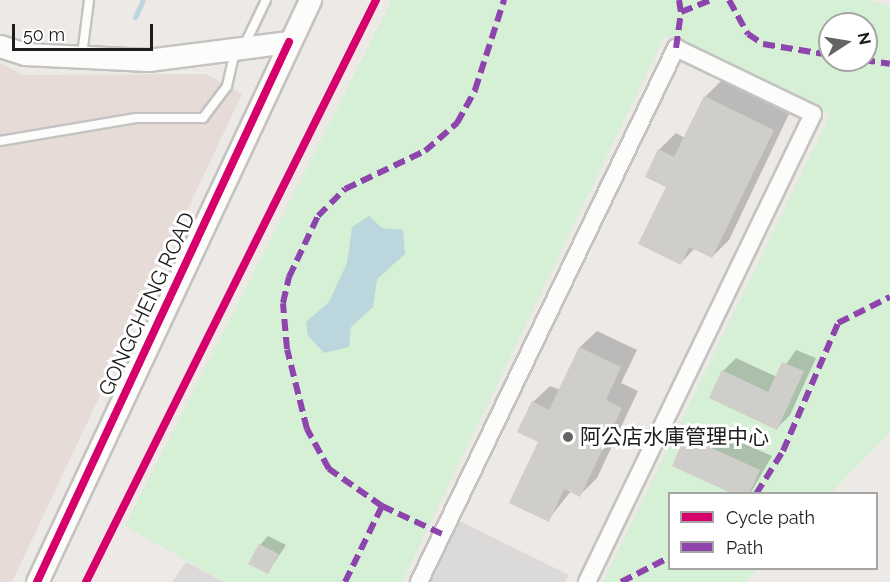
<!DOCTYPE html>
<meta charset="utf-8">
<style>
body{margin:0}
#map{position:relative;width:890px;height:582px;overflow:hidden;background:#ece9e6;font-family:Raleway,"Noto Sans TC",sans-serif}
div>[style]{position:absolute}
[style*='--x']{left:calc(var(--x)*1px);top:calc(var(--y)*1px);width:calc(var(--w)*1px);rotate:calc(var(--a)*1deg)}
.military>*{inset:0;background:#e6dbd6}
.park>*{inset:0;background:#d5f0d5}
.parking>*{inset:0;background:#dcdad9}
.water>*{inset:0;background:#bcd6dd}
.shadow>*{inset:0;background:#0003}
.stream>*{height:5px;margin:-2.5px;padding:0 2.5px;transform-origin:2.5px;border-radius:2.5px;background:#bcd6dd}
.building>*{inset:0;background:#d0cecb}
.roads{filter:drop-shadow(2px 0 #c4c3c2) drop-shadow(-2px 0 #c4c3c2) drop-shadow(0 2px #c4c3c2) drop-shadow(0 -2px #c4c3c2)}
.service>*{height:8px;margin:-4px;padding:0 4px;transform-origin:4px;border-radius:4px;background:#fcfcfb}
.minor>*{height:16px;margin:-8px;padding:0 8px;transform-origin:8px;border-radius:8px;background:#fcfcfb}
.tertiary>*{height:21px;margin:-10.5px;padding:0 10.5px;transform-origin:10.5px;border-radius:10.5px;background:#fcfcfb}
.quiet>*{height:6px;margin-top:-3px;transform-origin:0;background:repeating-linear-gradient(90deg,#8e44ad 0 12px,transparent 0 18px)}
.cycleway>*{height:8px;margin:-4px;padding:0 4px;transform-origin:4px;border-radius:4px;background:#d6006c}
.dots>*{width:16px;height:16px;translate:-50% -50%;box-sizing:border-box;border:3px solid #fff;border-radius:50%}
span{translate:-50% -50%;white-space:nowrap;text-align:center;line-height:1.15;-webkit-text-stroke:6px #fff;paint-order:stroke}
.street-label{font-size:21px;color:#1d1d1d}
.poi-label{font-size:21px;color:#1d1d1d}
.left{translate:0 -50%;text-align:left}
.legend{position:absolute;left:668px;top:492px;width:210px;height:78px;box-sizing:border-box;background:#fff;border:2px solid #a5a5a5;margin:0;padding:8px 10px;list-style:none;font-size:18px;color:#1d1d1d}
.legend li{display:flex;align-items:center;gap:12px;height:30px}
.legend b{width:30px;border:2px solid #a5a5a5}
.north{position:absolute;left:818px;top:12px;width:60px;height:60px;box-sizing:border-box;background:#fff;border:2px solid #a5a5a5;border-radius:50%;rotate:78deg;font-size:16px;font-weight:700;line-height:24px;text-align:center;color:#1d1d1d}
.north::after{content:'';display:block;margin:auto;width:21px;height:27px;background:#656463;clip-path:polygon(50% 0,100% 100%,50% 72%,0 100%)}
.scale{position:absolute;left:12px;top:24px;width:141px;height:27px;box-sizing:border-box;border:3px solid #1d1d1d;border-top:0;padding-left:8px;font-size:18px;line-height:21px;white-space:nowrap;color:#1d1d1d;-webkit-text-stroke:4px #fff;paint-order:stroke}
</style>
<div id="map">
<div class="military">
<div style="clip-path:polygon(0 63px,23px 75px,206px 74px,242px 94px,12px 582px,0 582px)"></div>
</div>
<div class="park">
<div style="clip-path:polygon(evenodd,392px 0,870px 0,890px 6px,890px 432px,831px 493px,670px 494px,670px 568px,758px 569px,745px 582px,603px 582px,830px 115px,665px 35px,402px 582px,225px 582px,125px 526px,392px 0,830px 24px,866px 24px,866px 60px,830px 60px,830px 24px)"></div>
</div>
<div class="parking">
<div style="clip-path:polygon(460px 521px,569px 575px,565px 582px,430px 582px)"></div>
<div style="clip-path:polygon(186px 562px,224px 582px,172px 582px)"></div>
</div>
<div class="water">
<div style="clip-path:polygon(369px 216px,382px 228px,403px 230px,405px 254px,377px 279px,373px 307px,351px 327px,349px 347px,324px 353px,308px 336px,306px 322px,329px 302px,347px 263px,352px 227px)"></div>
</div>
<div class="shadow">
<div style="clip-path:polygon(722px 80px,789px 114px,729px 240px,712px 257px,695px 248px,681px 263px,659px 150px,676px 133px,685px 138px,705px 97px)"></div>
<div style="clip-path:polygon(597px 331px,637px 350px,621px 383px,638px 391px,597px 478px,580px 495px,571px 491px,548px 520px,533px 402px,550px 386px,560px 390px,580px 347px)"></div>
<div style="clip-path:polygon(796px 350px,816px 358px,790px 415px,777px 428px,723px 371px,736px 358px,777px 377px)"></div>
<div style="clip-path:polygon(699px 424px,772px 456px,750px 494px,737px 494px,674px 465px)"></div>
<div style="clip-path:polygon(268px 536px,286px 545px,268px 572px,260px 545px)"></div>
</div>
<div class="stream">
<div style="--x:135;--y:17;--w:19;--a:-65"></div>
</div>
<div class="building">
<div style="clip-path:polygon(704px 96px,774px 130px,712px 258px,689px 247px,681px 265px,638px 244px,666px 187px,645px 177px,658px 149px,674px 157px)"></div>
<div style="clip-path:polygon(579px 347px,621px 367px,606px 400px,622px 408px,580px 497px,564px 489px,549px 522px,509px 503px,538px 442px,517px 432px,532px 401px,549px 410px)"></div>
<div style="clip-path:polygon(782px 362px,804px 371px,777px 430px,709px 398px,722px 370px,768px 392px)"></div>
<div style="clip-path:polygon(685px 436px,760px 470px,749px 494px,733px 494px,672px 466px)"></div>
<div style="clip-path:polygon(259px 544px,279px 554px,268px 574px,248px 564px)"></div>
</div>
<div class="roads">
<div class="service">
<div style="--x:244;--y:46;--w:51;--a:-64.4"></div>
<div style="--x:82;--y:55;--w:55;--a:-82.7"></div>
<div style="--x:0;--y:141;--w:138;--a:-9.6"></div>
<div style="--x:136;--y:118;--w:67;--a:0"></div>
<div style="--x:203;--y:118;--w:40;--a:-53"></div>
<div style="--x:227;--y:86;--w:36;--a:-77"></div>
</div>
<div class="minor">
<div style="--x:419;--y:582;--w:593;--a:-64.3"></div>
<div style="--x:676;--y:48;--w:152;--a:25.7"></div>
<div style="--x:813;--y:114;--w:520;--a:115.78"></div>
</div>
<div class="tertiary">
<div style="--x:0;--y:46;--w:26;--a:18"></div>
<div style="--x:25;--y:54;--w:123;--a:2.8"></div>
<div style="--x:148;--y:60;--w:142;--a:-7.3"></div>
<div style="--x:37;--y:582;--w:643;--a:-64.87"></div>
</div>
</div>
<div class="quiet">
<div style="--x:679;--y:0;--w:12;--a:81"></div>
<div style="--x:729;--y:0;--w:39;--a:61"></div>
<div style="--x:748;--y:34;--w:18;--a:34"></div>
<div style="--x:763;--y:44;--w:68;--a:9.3"></div>
<div style="--x:676;--y:48;--w:36;--a:-82"></div>
<div style="--x:681;--y:12;--w:31;--a:-22"></div>
<div style="--x:863;--y:60;--w:27;--a:8"></div>
<div style="--x:756;--y:494;--w:51;--a:-57.9"></div>
<div style="--x:783;--y:451;--w:139;--a:-66.7"></div>
<div style="--x:838;--y:323;--w:58;--a:-26.6"></div>
<div style="--x:382;--y:506;--w:66;--a:25"></div>
<div style="--x:345;--y:582;--w:85;--a:-64"></div>
<div style="--x:382;--y:506;--w:65;--a:-145.1"></div>
<div style="--x:329;--y:469;--w:46;--a:-118.8"></div>
<div style="--x:307;--y:429;--w:82;--a:-104"></div>
<div style="--x:287;--y:349;--w:46;--a:-95"></div>
<div style="--x:283;--y:303;--w:27;--a:-77"></div>
<div style="--x:289;--y:277;--w:68;--a:-64.6"></div>
<div style="--x:318;--y:216;--w:38;--a:-45"></div>
<div style="--x:345;--y:189;--w:89;--a:-25.4"></div>
<div style="--x:425;--y:151;--w:43;--a:-41.2"></div>
<div style="--x:457;--y:123;--w:38;--a:-61"></div>
<div style="--x:475;--y:90;--w:95;--a:-72.1"></div>
<div style="--x:621;--y:582;--w:55;--a:-27"></div>
</div>
<div class="cycleway">
<div style="--x:37;--y:582;--w:596;--a:-64.98"></div>
<div style="--x:86;--y:582;--w:650;--a:-63.51"></div>
</div>
<div class="dots">
<div style="left:568px;top:437px;background:#656463"></div>
</div>
<div class="street-label">
<span style="left:147px;top:304px;rotate:-65deg">GONGCHENG ROAD</span>
</div>
<div class="poi-label">
<span class="left" style="left:580px;top:437px">阿公店水庫管理中心</span>
</div>
<ul class="legend">
<li><b style="height:8px;background:#d6006c"></b>Cycle path</li>
<li><b style="height:8px;background:#8e44ad"></b>Path</li>
</ul>
<div class="north">N</div>
<div class="scale">50 m</div>
</div>
